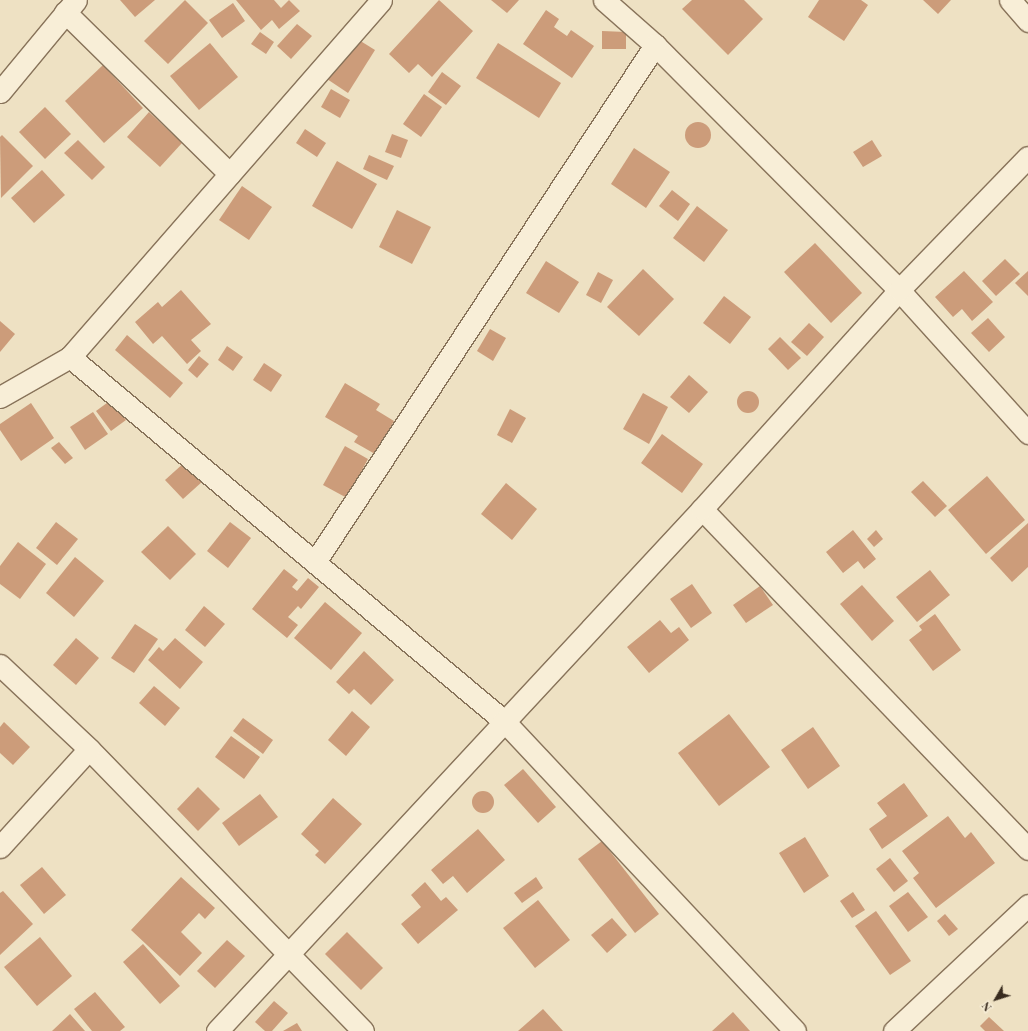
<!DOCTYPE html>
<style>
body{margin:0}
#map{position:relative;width:1028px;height:1031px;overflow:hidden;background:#eee1c3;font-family:"Playfair Display",serif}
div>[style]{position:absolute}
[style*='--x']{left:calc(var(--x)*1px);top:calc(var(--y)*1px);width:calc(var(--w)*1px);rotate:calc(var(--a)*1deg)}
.building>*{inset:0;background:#cc9c7a}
.round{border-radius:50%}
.roads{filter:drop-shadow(1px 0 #88735a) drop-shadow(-1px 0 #88735a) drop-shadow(0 1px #88735a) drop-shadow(0 -1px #88735a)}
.minor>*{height:21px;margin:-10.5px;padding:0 10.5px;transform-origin:10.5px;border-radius:10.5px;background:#f8eed7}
span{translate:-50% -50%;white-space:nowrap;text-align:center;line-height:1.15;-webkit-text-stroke:4px #f5ebd3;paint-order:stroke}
.north{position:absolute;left:976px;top:979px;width:40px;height:40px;-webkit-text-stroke:3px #f5ebd3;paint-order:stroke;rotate:231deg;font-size:11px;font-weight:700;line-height:16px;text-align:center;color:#382b1e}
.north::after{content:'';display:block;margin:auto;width:14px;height:18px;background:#382b1e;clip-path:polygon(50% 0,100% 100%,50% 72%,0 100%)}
</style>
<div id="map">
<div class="building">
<div style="clip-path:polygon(120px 0,155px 0,135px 17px)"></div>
<div style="clip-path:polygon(185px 0,208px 23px,168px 64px,144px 41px)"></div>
<div style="clip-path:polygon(236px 0,274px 0,281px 8px,289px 0,300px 11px,279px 29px,272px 20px,261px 30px)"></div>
<div style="clip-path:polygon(439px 0,473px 31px,432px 77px,418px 64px,409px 73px,389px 54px)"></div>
<div style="clip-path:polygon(491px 0,519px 0,507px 13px)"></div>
<div style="clip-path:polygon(692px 0,744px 0,763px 19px,728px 55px,682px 9px)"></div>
<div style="clip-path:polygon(819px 0,861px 0,868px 5px,844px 41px,808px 17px)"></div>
<div style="clip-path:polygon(923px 0,951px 0,938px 14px)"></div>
<div style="clip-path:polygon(233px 3px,245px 21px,222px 38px,209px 20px)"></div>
<div style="clip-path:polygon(546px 10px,559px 19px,554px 27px,567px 36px,571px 30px,594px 46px,572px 78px,523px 44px)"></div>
<div style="clip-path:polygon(297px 24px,312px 36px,291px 59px,277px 46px)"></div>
<div style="clip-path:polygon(602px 31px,626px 32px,626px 49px,602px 49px)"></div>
<div style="clip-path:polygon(260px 32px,274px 42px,266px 54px,251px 44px)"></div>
<div style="clip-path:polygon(354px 37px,375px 50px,348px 93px,327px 79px)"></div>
<div style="clip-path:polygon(210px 43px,238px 77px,199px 110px,170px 76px)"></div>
<div style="clip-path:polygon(498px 43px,561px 83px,539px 118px,476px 78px)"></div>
<div style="clip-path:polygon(103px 65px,143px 108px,104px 143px,65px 101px)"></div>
<div style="clip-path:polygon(442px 72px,461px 86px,446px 105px,428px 92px)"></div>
<div style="clip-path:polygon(331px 89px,350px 100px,340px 118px,321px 107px)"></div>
<div style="clip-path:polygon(424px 94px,442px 107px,421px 137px,403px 124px)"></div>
<div style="clip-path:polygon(45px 107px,71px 134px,45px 159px,19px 132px)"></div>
<div style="clip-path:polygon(149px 112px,182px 143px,160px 167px,127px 137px)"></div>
<div class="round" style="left:685px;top:122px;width:26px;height:26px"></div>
<div style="clip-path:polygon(305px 129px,326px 143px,317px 157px,296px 143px)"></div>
<div style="clip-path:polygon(392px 134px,408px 140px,401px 158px,385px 152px)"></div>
<div style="clip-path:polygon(2px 135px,33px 166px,1px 198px,0 137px)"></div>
<div style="clip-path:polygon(78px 140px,105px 167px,92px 180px,64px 153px)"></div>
<div style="clip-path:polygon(872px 140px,882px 156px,863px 167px,853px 152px)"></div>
<div style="clip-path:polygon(634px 148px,670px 172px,646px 208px,611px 184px)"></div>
<div style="clip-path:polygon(369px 155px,394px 166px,387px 180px,363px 169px)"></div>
<div style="clip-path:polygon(337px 161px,377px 184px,352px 229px,312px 206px)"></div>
<div style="clip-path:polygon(42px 170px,65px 195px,34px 223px,11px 198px)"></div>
<div style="clip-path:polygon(242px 186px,272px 207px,249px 240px,219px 220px)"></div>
<div style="clip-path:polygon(672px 190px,690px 204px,678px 221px,659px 206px)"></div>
<div style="clip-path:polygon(697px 206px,728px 230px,704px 262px,673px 238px)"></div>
<div style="clip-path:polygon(397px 210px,431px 227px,412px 264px,379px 247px)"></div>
<div style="clip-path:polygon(815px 243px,862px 293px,831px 323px,784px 272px)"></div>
<div style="clip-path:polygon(1005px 259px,1020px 274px,996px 296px,982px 281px)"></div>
<div style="clip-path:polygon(546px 261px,579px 282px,559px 313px,526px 293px)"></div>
<div style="clip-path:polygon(643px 269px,674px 299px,639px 336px,607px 307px)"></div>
<div style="clip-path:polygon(964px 271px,993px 302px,972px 321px,962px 309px,953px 317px,935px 297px)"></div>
<div style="clip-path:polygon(1028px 271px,1028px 296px,1015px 283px)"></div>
<div style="clip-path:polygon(598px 272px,613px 280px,601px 303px,586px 295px)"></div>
<div style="clip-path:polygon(181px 290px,211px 324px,191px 340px,201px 351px,187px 364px,162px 336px,153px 344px,135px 322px,158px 302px,162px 307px)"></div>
<div style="clip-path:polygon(724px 296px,751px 317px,730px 344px,703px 323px)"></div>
<div style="clip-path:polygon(988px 318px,1005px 337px,989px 352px,971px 333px)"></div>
<div style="clip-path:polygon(0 321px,15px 334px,0 352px)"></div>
<div style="clip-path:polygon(809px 323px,824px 337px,807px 356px,791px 342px)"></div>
<div style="clip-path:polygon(490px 329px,506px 338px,493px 361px,477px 351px)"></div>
<div style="clip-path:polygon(127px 335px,183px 383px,170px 398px,115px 350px)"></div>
<div style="clip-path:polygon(780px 337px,801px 358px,788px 370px,768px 349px)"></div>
<div style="clip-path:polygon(227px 346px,243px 357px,233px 371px,218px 360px)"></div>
<div style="clip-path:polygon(199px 356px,209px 364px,197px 378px,188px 370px)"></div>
<div style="clip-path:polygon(264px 363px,282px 375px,271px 392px,253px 380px)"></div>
<div style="clip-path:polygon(689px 375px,708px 392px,689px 413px,670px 397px)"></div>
<div style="clip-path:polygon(345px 383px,380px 404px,376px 410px,394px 421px,375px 454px,354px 442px,358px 436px,325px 417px)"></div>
<div class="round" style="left:737px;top:391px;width:22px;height:22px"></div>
<div style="clip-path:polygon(643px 393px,668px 407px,649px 444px,623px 429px)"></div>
<div style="clip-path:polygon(111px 400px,126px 420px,111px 431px,96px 411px)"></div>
<div style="clip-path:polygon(31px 403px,54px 438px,21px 461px,0 430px,0 424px)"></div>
<div style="clip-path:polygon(510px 409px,526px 418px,512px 443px,497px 435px)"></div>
<div style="clip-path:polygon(93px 412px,108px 434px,85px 450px,70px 427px)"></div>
<div style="clip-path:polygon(662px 434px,703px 464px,682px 493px,641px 463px)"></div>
<div style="clip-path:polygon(59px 442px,73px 458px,65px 464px,51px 448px)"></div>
<div style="clip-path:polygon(345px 446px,368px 459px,347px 498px,323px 485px)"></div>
<div style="clip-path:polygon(185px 462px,203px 481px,183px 499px,165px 480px)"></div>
<div style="clip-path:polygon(987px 476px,1025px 520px,986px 554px,948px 510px)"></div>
<div style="clip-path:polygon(923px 481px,947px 506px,935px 517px,911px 492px)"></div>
<div style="clip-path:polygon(506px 483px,537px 509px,512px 540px,481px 514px)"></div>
<div style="clip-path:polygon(56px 522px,78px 539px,57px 565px,36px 548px)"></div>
<div style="clip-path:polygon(230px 522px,251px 538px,228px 568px,207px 551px)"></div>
<div style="clip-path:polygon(1028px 523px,1028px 567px,1012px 582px,990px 558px)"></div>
<div style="clip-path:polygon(168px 526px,196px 554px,170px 580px,141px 552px)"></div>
<div style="clip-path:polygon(853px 530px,876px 559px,864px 569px,858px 561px,843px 573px,826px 552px)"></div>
<div style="clip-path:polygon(876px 530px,883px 539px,874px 547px,867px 539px)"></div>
<div style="clip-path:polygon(18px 542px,46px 564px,20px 599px,0 584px,0 566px)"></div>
<div style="clip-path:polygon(75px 557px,104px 581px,74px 617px,46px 593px)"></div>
<div style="clip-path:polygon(284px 569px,298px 580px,292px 587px,297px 591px,308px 578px,319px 587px,301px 609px,298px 606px,288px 617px,298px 625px,287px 638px,252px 609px)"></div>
<div style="clip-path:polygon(930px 570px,950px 595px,917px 622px,896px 597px)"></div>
<div style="clip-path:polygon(692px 584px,712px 613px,691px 628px,670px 599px)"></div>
<div style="clip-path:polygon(862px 585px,894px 621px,872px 641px,840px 604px)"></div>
<div style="clip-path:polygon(760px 586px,773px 605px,746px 623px,733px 605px)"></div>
<div style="clip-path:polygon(325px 602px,362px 633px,331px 670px,294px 638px)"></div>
<div style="clip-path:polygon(204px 606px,225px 624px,205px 647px,185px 630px)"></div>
<div style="clip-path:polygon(935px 614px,961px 650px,933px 671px,909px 640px,922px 630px,919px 626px)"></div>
<div style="clip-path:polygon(660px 620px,671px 633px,679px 627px,689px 640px,649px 673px,627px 647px)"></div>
<div style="clip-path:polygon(135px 624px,158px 639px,134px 673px,111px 658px)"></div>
<div style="clip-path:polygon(76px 638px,99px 658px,76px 685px,53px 665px)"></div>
<div style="clip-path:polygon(175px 638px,203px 662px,180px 689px,148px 660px,159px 647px,163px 651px)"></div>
<div style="clip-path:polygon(364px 651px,394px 680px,371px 705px,354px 689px,349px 694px,336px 682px)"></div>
<div style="clip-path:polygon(154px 686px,180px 708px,165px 726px,139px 703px)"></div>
<div style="clip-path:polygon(352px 711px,370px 727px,346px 756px,328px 740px)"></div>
<div style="clip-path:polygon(729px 714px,770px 767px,719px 806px,678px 753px)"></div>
<div style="clip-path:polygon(243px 718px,273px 740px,263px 754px,233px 731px)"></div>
<div style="clip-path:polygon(4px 722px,30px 747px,13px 765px,0 753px,0 727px)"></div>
<div style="clip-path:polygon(813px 727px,840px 766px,808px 789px,781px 750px)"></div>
<div style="clip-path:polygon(231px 736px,260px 757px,244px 779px,215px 757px)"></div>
<div style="clip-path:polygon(523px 769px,556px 807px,538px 823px,504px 785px)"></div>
<div style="clip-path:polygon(904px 783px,928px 816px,882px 849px,869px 829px,887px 816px,877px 803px)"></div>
<div style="clip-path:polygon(198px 787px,220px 809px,198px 831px,177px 809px)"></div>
<div class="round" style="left:472px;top:791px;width:22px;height:22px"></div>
<div style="clip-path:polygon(260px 794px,278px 817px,239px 846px,222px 823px)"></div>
<div style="clip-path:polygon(333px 798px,362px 824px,325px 864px,315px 855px,319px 851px,301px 834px)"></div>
<div style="clip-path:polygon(948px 816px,965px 838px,971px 832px,995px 863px,936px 908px,913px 878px,919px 873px,902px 851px)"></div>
<div style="clip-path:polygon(478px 829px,505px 860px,467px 893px,453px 876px,443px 884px,431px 870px)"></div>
<div style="clip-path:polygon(805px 837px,829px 876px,804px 893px,779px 853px)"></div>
<div style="clip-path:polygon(602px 841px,659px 914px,635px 933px,578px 859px)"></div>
<div style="clip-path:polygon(890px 858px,908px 881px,894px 892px,876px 869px)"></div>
<div style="clip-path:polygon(42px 867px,66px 895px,44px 914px,20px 885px)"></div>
<div style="clip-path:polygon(181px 877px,215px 908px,205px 919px,199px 913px,181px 932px,202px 953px,180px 976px,131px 930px)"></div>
<div style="clip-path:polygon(536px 877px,543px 888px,522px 903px,514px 893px)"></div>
<div style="clip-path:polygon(425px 882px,441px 901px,446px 897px,458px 910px,418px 944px,401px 924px,421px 907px,411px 895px)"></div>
<div style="clip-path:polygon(3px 891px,33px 924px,0 955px,0 893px)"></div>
<div style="clip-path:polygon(853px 892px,865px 910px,852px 918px,840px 901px)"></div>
<div style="clip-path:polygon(908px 892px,928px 917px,908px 932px,889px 906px)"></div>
<div style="clip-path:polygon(538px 900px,570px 940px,535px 968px,503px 928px)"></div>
<div style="clip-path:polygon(876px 911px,911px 961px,890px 975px,855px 926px)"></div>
<div style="clip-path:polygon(945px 914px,958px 929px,949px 936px,937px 921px)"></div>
<div style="clip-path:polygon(612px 918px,627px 935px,607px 953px,591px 935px)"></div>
<div style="clip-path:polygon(347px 932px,383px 968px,361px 990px,325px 954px)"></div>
<div style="clip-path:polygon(40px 937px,72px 976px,37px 1006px,4px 967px)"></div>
<div style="clip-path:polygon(227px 940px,245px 956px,215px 988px,197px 971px)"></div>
<div style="clip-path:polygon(143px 944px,180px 986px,160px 1004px,123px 962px)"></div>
<div style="clip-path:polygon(95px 992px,125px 1027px,120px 1031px,92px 1031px,74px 1009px)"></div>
<div style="clip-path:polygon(274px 1001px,288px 1013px,272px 1031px,265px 1031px,255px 1022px)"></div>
<div style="clip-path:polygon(543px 1009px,563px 1031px,518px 1031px)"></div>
<div style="clip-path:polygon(733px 1012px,750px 1031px,712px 1031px)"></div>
<div style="clip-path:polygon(70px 1014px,85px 1031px,52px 1031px)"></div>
<div style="clip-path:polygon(989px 1017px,1004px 1031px,985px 1031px,980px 1026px)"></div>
<div style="clip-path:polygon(297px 1023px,302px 1031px,283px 1031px)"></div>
</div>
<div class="roads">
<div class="minor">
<div style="--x:604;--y:0;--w:68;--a:41.4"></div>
<div style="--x:655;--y:45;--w:346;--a:45.1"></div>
<div style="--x:899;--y:290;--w:193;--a:47.9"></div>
<div style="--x:1010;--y:0;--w:28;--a:49"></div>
<div style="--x:65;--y:12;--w:231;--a:44.5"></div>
<div style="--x:0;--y:92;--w:119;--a:-50.4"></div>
<div style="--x:70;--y:357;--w:473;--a:-48.9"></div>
<div style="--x:0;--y:397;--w:81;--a:-29.7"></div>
<div style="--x:70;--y:357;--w:566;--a:39.99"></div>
<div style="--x:504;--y:721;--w:425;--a:46.8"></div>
<div style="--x:702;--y:509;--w:471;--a:46.2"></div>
<div style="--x:315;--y:562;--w:619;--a:-56.67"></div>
<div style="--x:0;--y:665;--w:122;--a:43.3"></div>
<div style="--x:89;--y:749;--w:393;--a:45.8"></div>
<div style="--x:0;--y:847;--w:132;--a:-47.8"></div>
<div style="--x:217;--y:1031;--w:713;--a:-47.1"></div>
<div style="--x:702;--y:509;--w:295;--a:-48"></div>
<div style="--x:899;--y:290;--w:185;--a:-45.9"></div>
<div style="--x:894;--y:1031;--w:184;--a:-43.2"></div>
</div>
</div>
<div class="north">N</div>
</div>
